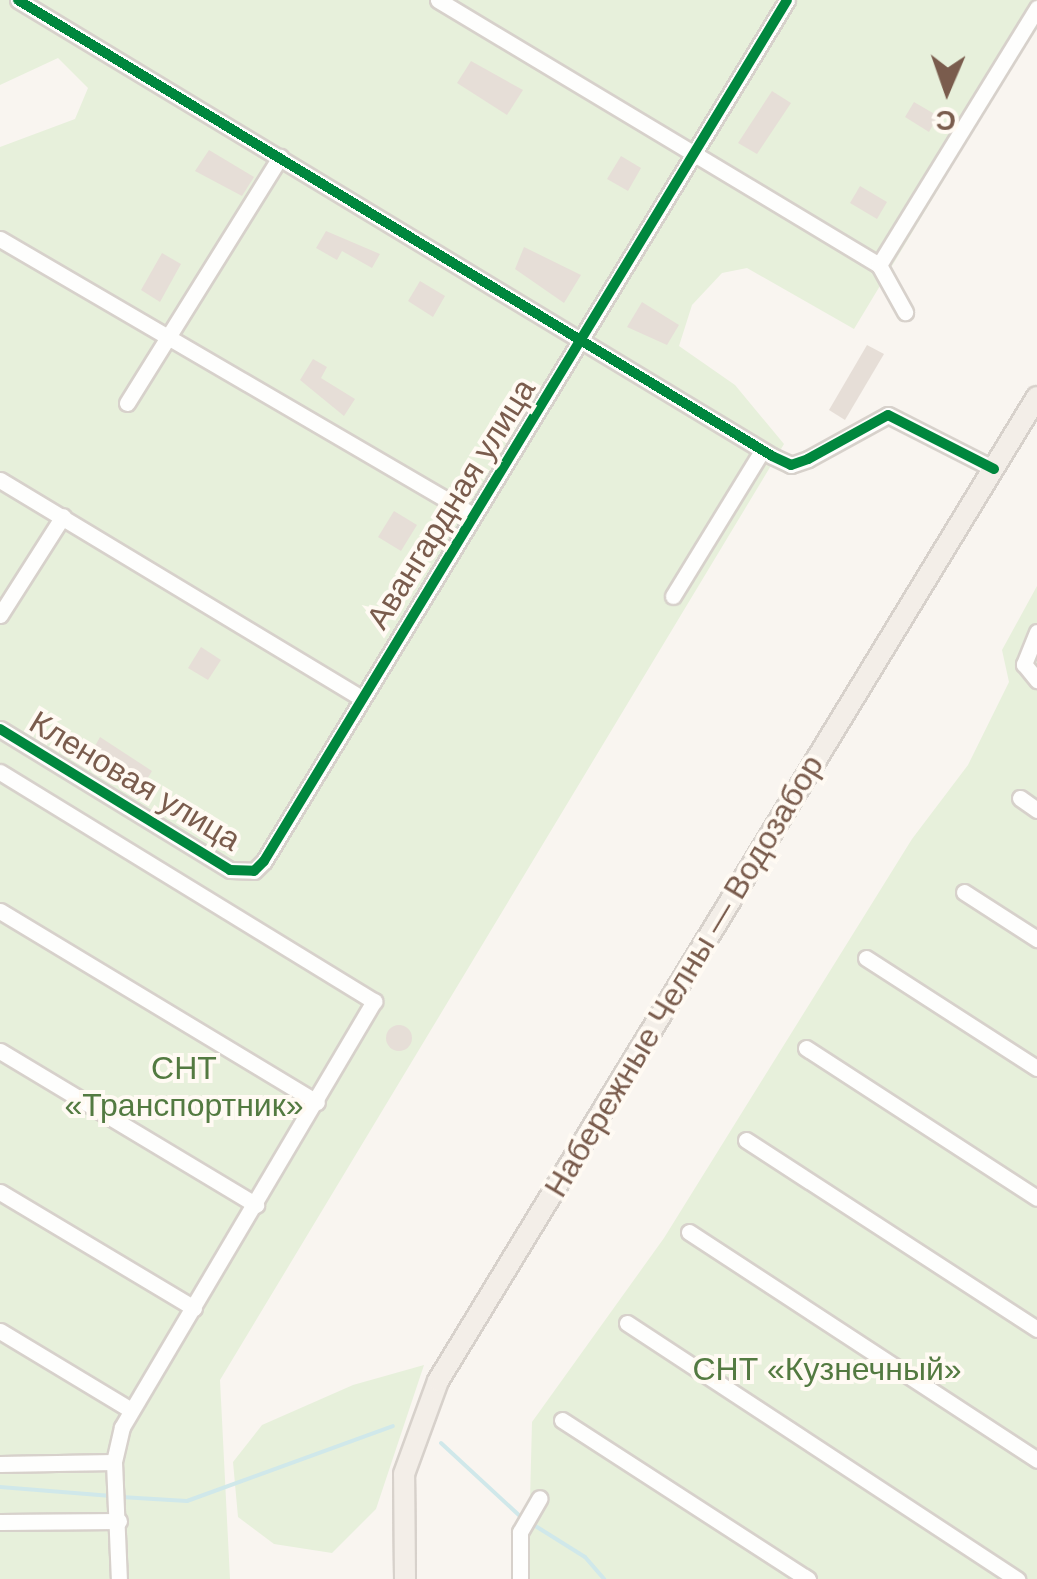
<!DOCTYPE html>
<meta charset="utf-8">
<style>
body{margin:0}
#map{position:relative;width:1037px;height:1579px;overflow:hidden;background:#f9f5f0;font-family:Arial,sans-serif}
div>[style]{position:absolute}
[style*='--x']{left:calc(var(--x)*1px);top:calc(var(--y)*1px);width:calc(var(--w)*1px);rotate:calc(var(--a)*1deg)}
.green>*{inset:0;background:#e7f0db}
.stream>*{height:4px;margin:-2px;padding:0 2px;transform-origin:2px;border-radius:2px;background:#d0e8ea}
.building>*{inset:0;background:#e6ded7}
.round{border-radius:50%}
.roads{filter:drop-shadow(2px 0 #d7d1cb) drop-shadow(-2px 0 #d7d1cb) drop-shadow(0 2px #d7d1cb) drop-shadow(0 -2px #d7d1cb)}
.minor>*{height:15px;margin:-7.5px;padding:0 7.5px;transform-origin:7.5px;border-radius:7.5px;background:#fefefd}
.major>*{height:20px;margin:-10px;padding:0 10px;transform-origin:10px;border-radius:10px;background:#f3eee8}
.cycleway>*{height:10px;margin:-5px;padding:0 5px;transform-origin:5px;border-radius:5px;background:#00873e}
span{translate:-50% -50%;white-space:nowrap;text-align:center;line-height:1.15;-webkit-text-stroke:8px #fffaf3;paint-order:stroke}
.street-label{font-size:32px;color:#7a5c4d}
.park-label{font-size:32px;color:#537a41}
.north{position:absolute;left:897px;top:40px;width:100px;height:100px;-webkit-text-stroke:8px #fffaf3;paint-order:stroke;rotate:182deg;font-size:28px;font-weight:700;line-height:40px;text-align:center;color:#7a5c4d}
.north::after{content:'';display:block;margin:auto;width:35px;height:45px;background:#7a5c4d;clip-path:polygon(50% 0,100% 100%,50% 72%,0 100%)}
</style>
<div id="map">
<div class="green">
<div style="clip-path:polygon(0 0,1037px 0,1037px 25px,854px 329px,747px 268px,722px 273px,692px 305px,679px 346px,735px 385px,784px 444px,220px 1380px,230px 1579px,0 1579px,0 147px,75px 119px,88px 88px,58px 58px,0 85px)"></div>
<div style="clip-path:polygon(1037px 586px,1037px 1579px,528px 1579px,532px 1422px,664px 1238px,912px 839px,968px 765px,1009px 682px,1002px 650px)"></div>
<div style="clip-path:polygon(424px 1365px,376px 1509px,332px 1553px,274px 1544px,238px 1517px,233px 1462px,262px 1425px,353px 1385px)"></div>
</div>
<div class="stream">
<div style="--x:441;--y:1443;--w:109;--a:42.8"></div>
<div style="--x:0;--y:1487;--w:112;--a:4.6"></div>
<div style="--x:121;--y:1497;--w:66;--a:3.5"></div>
<div style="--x:187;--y:1501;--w:219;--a:-20"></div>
<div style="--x:529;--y:1522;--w:66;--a:32"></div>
<div style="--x:585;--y:1557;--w:29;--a:49"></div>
</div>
<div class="building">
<div style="clip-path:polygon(471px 61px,523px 90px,507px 115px,457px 83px)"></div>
<div style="clip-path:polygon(772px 91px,791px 103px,757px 154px,738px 143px)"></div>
<div style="clip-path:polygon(914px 102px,938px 116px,929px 132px,905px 117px)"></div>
<div style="clip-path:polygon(209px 150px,254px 177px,242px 196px,195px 171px)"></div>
<div style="clip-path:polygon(621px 156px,641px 168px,628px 191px,607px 179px)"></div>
<div style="clip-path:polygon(860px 186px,887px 202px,877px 219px,850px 203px)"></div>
<div style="clip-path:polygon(326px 231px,380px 254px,372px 268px,342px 251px,337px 260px,316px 248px)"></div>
<div style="clip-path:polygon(524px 247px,581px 275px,564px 303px,515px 269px)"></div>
<div style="clip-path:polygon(162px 253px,181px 264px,160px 302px,141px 290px)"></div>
<div style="clip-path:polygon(420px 281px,445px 296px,433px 317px,408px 301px)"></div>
<div style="clip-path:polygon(642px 302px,679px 325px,667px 345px,627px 327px)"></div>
<div style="clip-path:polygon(867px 345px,884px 354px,845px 420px,829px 410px)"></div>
<div style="clip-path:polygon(313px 359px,327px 367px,321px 378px,355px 399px,344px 416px,300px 380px)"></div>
<div style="clip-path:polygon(394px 511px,417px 525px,401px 551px,378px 537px)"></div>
<div style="clip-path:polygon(201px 647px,221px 660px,208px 680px,188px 668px)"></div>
<div style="clip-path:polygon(100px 737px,152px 771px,143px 786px,90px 755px)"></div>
<div class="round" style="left:386px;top:1025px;width:26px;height:26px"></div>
</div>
<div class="roads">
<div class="minor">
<div style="--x:18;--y:0;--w:881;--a:31.16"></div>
<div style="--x:772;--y:456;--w:21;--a:25"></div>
<div style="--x:791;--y:465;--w:18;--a:-19"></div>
<div style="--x:808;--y:459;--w:91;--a:-28.8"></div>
<div style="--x:888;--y:415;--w:119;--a:27"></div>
<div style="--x:438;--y:0;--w:514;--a:31"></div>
<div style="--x:879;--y:265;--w:54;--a:61"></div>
<div style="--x:0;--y:239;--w:545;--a:30.28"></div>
<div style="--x:879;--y:265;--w:302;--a:-58.4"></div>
<div style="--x:127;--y:403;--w:290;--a:-58.1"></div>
<div style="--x:0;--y:480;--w:422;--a:31.1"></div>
<div style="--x:673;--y:596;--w:170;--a:-58.5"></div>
<div style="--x:0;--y:615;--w:117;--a:-57.5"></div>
<div style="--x:1037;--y:632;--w:35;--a:112"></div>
<div style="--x:1024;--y:664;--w:21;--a:51"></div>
<div style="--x:0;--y:729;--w:270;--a:31.5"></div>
<div style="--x:230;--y:870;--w:24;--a:2"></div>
<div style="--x:254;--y:871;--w:14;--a:-45"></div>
<div style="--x:264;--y:861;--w:1007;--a:-58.72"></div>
<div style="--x:0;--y:772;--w:439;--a:31.5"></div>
<div style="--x:374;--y:1001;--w:495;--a:120.6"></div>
<div style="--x:122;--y:1427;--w:36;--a:103"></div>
<div style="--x:114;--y:1462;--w:117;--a:87.6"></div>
<div style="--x:1020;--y:798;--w:21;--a:35"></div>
<div style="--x:964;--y:892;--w:87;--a:32.8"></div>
<div style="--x:0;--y:911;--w:370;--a:31.1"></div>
<div style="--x:866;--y:958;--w:203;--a:32.8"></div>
<div style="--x:806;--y:1048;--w:275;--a:33"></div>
<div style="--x:0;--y:1051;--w:299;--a:31"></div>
<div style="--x:746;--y:1140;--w:347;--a:33"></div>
<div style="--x:0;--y:1192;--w:226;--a:30.9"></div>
<div style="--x:689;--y:1232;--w:416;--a:33.2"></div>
<div style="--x:627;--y:1323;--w:467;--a:33.3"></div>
<div style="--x:0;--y:1331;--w:153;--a:31.1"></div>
<div style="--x:562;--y:1420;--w:293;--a:32.9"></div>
<div style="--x:0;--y:1464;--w:114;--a:-1"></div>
<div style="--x:0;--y:1522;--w:119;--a:-0.5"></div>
<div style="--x:520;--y:1579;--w:47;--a:-90"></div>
<div style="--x:520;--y:1532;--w:39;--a:-60"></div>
</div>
<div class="major">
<div style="--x:405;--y:1579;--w:105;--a:-90.5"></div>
<div style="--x:404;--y:1474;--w:99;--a:-69.9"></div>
<div style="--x:438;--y:1381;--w:1152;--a:-58.67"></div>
</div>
</div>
<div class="cycleway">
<div style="--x:18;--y:0;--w:881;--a:31.16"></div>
<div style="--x:772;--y:456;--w:21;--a:25"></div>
<div style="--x:791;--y:465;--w:18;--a:-19"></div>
<div style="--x:808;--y:459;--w:91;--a:-28.8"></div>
<div style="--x:888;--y:415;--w:119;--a:27"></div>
<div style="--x:0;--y:729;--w:270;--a:31.5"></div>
<div style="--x:230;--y:870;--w:24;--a:2"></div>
<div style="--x:254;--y:871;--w:14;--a:-45"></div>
<div style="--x:264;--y:861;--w:1007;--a:-58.72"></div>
</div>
<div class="street-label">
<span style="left:451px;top:504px;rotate:-58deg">Авангардная улица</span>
<span style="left:135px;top:781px;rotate:31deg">Кленовая улица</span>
<span style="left:684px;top:976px;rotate:-59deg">Набережные Челны — Водозабор</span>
</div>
<div class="park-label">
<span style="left:184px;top:1087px">СНТ<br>«Транспортник»</span>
<span style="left:827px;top:1369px">СНТ «Кузнечный»</span>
</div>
<div class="north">С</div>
</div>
